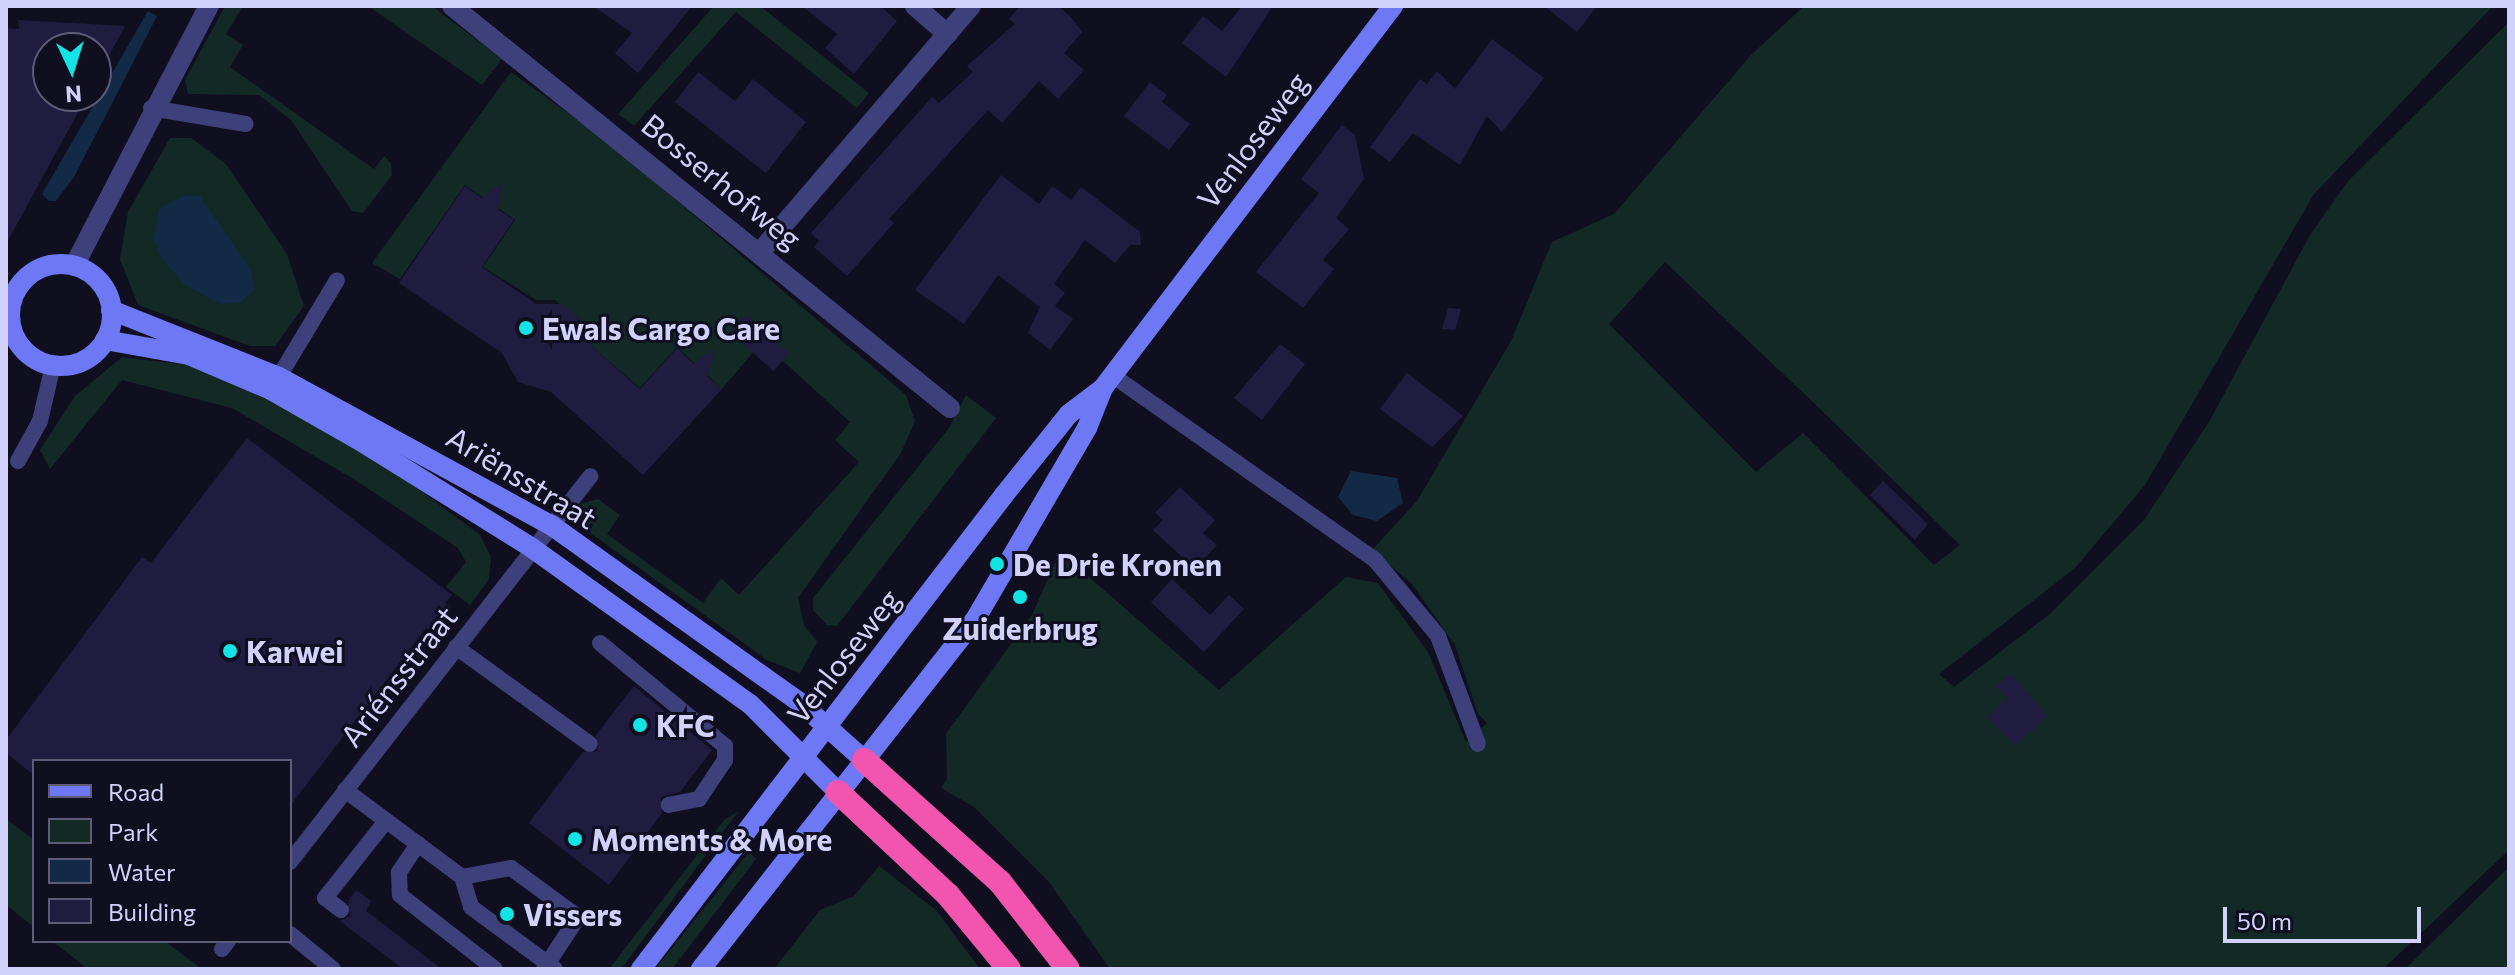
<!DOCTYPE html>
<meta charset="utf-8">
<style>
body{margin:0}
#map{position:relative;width:2515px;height:975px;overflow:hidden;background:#100f20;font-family:Commissioner,sans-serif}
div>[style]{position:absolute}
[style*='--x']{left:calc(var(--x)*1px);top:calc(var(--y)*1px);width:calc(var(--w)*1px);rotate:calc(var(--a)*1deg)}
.green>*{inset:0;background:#122926}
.water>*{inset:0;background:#122a45}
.building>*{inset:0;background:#201c3f}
.lane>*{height:16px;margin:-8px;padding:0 8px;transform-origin:8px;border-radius:8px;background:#3d407b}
.street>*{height:20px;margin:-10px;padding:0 10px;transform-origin:10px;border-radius:10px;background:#3d407b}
.secondary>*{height:20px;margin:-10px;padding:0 10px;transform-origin:10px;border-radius:10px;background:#6f78f4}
.secondary>.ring{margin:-10px;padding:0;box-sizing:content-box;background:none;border:20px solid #6f78f4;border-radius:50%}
.highway>*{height:24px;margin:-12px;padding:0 12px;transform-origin:12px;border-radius:12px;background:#f255ae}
.dots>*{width:22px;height:22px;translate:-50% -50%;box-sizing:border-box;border:4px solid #100f20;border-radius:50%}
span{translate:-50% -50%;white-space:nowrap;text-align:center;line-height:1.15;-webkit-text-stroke:6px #100f20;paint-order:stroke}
.street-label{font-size:30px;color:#d2d1fb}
.poi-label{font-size:30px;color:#d2d1fb;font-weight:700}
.left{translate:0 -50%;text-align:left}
.frame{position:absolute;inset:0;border:8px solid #d2d1fb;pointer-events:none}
.legend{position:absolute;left:32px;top:759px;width:260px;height:184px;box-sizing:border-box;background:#100f20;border:2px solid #5e5d78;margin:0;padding:10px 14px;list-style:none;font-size:24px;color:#d2d1fb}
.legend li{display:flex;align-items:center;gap:16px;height:40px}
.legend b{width:40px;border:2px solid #5e5d78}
.north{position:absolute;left:32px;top:32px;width:80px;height:80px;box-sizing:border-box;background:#100f20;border:2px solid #5e5d78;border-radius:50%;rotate:176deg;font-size:22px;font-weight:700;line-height:32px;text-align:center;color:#d2d1fb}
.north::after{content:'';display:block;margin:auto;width:28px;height:36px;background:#12e4e6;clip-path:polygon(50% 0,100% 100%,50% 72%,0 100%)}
.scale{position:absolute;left:2223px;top:907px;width:198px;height:36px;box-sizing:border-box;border:4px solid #d2d1fb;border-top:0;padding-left:10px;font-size:24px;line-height:28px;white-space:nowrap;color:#d2d1fb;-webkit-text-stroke:6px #100f20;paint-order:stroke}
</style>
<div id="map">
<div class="green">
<div style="clip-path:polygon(225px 6px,243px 6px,226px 34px,243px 45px,230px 67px,374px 169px,384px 156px,391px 163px,392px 175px,363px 213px,352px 211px,291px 120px,259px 95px,188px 94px,185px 80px)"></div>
<div style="clip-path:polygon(368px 6px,432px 6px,502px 59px,482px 85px)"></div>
<div style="clip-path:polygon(714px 6px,760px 6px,869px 93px,857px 108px,736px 12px,634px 126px,618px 114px)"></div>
<div style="clip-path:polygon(evenodd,1804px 6px,2493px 6px,2314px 194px,2145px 485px,2075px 568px,1939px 674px,1954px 687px,2051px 613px,2144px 520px,2209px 422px,2310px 235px,2348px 181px,2509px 22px,2509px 850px,2383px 969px,1110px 969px,1049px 882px,974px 807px,941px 788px,947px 779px,946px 734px,1032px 615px,1060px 552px,1219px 690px,1346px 577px,1378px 583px,1428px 652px,1466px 742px,1487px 723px,1478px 714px,1455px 645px,1412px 584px,1372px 550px,1417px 501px,1511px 341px,1552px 242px,1614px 214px,1752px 54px,1804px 6px,1665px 262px,1816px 405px,1960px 545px,1934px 565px,1803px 433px,1756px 472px,1609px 324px,1665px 262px)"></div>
<div style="clip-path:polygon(511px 72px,604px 139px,906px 395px,915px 421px,901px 453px,798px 598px,804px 625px,817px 642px,800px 673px,767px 660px,582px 527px,579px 504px,598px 499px,620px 515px,607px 534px,703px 603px,721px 578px,739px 595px,859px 462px,835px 440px,850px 422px,762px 342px,722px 389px,677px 347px,640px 388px,591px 346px,584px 324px,555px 300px,536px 300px,483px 267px,515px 220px,465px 185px,400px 279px,372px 263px)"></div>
<div style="clip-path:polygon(170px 138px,191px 138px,226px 164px,287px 254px,304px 306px,275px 346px,250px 346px,138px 305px,120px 259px,128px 212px)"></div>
<div style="clip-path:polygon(122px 357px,187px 365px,252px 389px,401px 476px,480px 535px,491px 557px,489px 579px,470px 605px,446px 587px,466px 562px,458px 548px,352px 478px,232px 408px,122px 380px,50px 469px,40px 450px,75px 396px)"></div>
<div style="clip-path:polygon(966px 395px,996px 418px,837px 626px,827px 625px,813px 610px,813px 598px,949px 428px)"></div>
<div style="clip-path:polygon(738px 812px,621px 969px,609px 969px,725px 819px)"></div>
<div style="clip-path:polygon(6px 819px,34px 840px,34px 927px,6px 905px)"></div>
<div style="clip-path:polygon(749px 852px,756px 859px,672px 969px,655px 969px)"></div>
<div style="clip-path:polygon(879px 866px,936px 910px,980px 969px,774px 969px,820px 910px,854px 896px)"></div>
<div style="clip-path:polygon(2509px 867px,2509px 969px,2405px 969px)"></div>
<div style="clip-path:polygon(52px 941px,165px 941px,202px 969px,88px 969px)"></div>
</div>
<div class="water">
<div style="clip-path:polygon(148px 11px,157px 16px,74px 177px,56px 201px,49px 201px,42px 194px)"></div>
<div style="clip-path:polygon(184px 195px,200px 196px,251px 270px,254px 290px,240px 303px,220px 304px,185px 285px,162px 259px,154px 239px,159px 209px)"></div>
<div style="clip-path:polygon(1351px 471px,1397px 478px,1403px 503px,1377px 521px,1353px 515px,1338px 497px)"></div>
</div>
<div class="building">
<div style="clip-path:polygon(593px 6px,692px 6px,638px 73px,615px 53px,632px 33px)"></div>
<div style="clip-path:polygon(802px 6px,880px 6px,897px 21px,854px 74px,825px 48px,837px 34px)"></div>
<div style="clip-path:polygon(1020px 6px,1058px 6px,1071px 17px,1082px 32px,1064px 53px,1084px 70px,1058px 99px,1039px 81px,1002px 123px,988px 110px,889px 219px,894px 223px,847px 276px,814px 247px,819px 241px,811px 233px,932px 97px,939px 103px,973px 72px,967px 66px,1015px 24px,1009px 19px)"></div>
<div style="clip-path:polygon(1242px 6px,1273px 6px,1226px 77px,1182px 43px,1203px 16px,1222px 31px)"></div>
<div style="clip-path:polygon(1544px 6px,1597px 6px,1577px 32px)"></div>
<div style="clip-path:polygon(18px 20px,125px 26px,96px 79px,96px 48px,48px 48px,48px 96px,87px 96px,6px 244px,6px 28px,19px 29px)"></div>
<div style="clip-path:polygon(1492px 39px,1544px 78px,1502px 132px,1487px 116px,1460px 165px,1413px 133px,1390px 162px,1370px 147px,1420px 79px,1427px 84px,1437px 71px,1455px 89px)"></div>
<div style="clip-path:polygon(698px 72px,735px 101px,753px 79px,806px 122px,766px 173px,675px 102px)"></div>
<div style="clip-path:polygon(1150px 82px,1167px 95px,1162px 102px,1190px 124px,1169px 150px,1124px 116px)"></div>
<div style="clip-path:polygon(1342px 125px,1355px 135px,1364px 179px,1336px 218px,1349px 229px,1323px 260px,1334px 269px,1303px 308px,1256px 272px,1319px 193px,1301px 179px)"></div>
<div style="clip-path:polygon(1001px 175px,1039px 204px,1052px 186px,1071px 200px,1081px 187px,1140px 232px,1141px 245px,1130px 245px,1115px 263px,1085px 240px,1054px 284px,1065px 293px,1055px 306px,1073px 319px,1050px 350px,1028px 333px,1040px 307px,998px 275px,964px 324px,915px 290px)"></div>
<div style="clip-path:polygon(502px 183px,498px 209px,514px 220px,482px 267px,536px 304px,560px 304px,574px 312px,592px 347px,640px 389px,677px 348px,693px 363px,716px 349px,707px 376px,722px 389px,643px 475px,551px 392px,518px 382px,502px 353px,399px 283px,465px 186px,482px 198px)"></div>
<div style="clip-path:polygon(1448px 308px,1461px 309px,1455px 330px,1442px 329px)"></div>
<div style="clip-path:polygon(746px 315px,789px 354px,773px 371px,730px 332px)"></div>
<div style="clip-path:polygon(1280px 344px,1305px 364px,1262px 420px,1234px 398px)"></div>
<div style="clip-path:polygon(1407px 373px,1463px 416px,1432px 447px,1380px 409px)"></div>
<div style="clip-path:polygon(247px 438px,452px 595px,445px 603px,451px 607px,432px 632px,426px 628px,290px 806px,290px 761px,34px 761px,34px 775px,6px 753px,6px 740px,142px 557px,151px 563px)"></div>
<div style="clip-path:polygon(1883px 481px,1928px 524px,1915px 540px,1870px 495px)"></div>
<div style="clip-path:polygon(1180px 487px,1215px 520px,1203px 533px,1217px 545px,1195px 569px,1153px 530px,1163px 520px,1155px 513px)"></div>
<div style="clip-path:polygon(1172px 579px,1210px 615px,1229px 595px,1244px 609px,1204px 652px,1151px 602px)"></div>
<div style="clip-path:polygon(2010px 673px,2048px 716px,2015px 746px,1987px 717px,2007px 698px,1996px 686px)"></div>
<div style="clip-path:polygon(634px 686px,712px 750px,680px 792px,661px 797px,662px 813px,609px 885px,529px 823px,583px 752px,598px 751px,596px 735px)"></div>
<div style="clip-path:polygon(356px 890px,371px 901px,366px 911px,442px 969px,403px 969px,340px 921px,350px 916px,348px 901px)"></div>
</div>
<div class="lane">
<div style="--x:151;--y:108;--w:96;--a:9.6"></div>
<div style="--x:1112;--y:375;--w:322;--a:35.1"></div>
<div style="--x:1375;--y:560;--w:99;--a:50.3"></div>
<div style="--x:1438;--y:636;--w:115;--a:69.7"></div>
<div style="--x:274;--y:385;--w:122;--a:-59"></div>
<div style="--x:18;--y:461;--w:46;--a:-61.2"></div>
<div style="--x:40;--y:421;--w:57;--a:-76.9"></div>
<div style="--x:600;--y:643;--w:162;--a:39.5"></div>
<div style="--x:725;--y:746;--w:14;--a:90"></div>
<div style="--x:725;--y:760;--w:47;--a:123.7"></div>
<div style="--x:699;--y:799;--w:31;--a:169"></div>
<div style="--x:456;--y:647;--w:165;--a:35.9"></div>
<div style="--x:345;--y:790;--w:146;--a:36.6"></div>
<div style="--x:462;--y:877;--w:50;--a:-10.4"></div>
<div style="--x:511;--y:868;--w:83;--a:36.2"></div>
<div style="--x:578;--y:917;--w:62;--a:123.2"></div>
<div style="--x:418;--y:844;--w:34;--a:124"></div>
<div style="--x:399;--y:872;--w:23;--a:88"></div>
<div style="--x:400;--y:895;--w:120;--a:37.9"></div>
<div style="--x:290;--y:862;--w:489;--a:-52.1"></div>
<div style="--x:462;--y:877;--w:31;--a:73"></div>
<div style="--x:471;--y:907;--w:104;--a:36.4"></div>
<div style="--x:341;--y:910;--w:20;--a:-143"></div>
<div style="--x:325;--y:898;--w:98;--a:-51.6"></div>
<div style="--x:290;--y:934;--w:55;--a:39.1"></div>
<div style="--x:222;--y:949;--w:10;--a:-53"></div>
</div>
<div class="street">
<div style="--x:452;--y:6;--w:640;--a:38.91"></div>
<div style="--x:915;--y:6;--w:43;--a:41.2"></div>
<div style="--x:761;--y:251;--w:323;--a:-49.4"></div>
<div style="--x:74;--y:266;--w:293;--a:-62.6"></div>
</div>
<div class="secondary">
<div class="ring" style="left:10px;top:264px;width:82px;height:82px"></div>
<div style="--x:111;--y:310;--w:181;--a:21.7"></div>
<div style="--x:279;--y:377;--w:310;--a:28.6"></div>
<div style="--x:551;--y:525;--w:303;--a:35.5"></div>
<div style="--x:798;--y:701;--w:89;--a:41.8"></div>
<div style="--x:105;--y:340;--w:85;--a:10.1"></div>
<div style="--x:189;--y:355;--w:89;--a:23.1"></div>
<div style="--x:271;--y:390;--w:105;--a:29.7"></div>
<div style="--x:362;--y:442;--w:200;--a:31.9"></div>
<div style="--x:532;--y:548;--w:268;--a:35.6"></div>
<div style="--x:750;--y:704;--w:124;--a:45"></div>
<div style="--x:641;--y:969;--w:597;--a:-52.55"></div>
<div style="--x:1004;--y:495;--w:104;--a:-51.3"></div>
<div style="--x:1069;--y:414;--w:43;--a:-37.4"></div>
<div style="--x:1103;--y:388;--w:480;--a:-52.8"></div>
<div style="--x:701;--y:969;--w:446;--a:-51.9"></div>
<div style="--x:976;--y:618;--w:220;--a:-59.7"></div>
<div style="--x:1087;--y:428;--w:43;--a:-68.2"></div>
</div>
<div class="highway">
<div style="--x:864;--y:760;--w:183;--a:41.9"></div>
<div style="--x:1000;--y:882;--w:110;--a:52"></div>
<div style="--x:838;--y:792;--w:151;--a:43.1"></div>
<div style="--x:948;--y:895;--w:96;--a:50.5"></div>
</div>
<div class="dots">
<div style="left:526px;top:328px;background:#12e4e6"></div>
<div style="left:997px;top:564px;background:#12e4e6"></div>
<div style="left:1020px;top:597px;background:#12e4e6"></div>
<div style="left:230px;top:651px;background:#12e4e6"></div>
<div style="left:640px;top:725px;background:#12e4e6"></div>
<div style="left:575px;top:839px;background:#12e4e6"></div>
<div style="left:507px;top:914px;background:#12e4e6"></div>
</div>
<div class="street-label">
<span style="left:1252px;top:140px;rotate:-53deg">Venloseweg</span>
<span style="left:722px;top:181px;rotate:39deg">Bosserhofweg</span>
<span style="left:522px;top:477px;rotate:31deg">Ariënsstraat</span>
<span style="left:843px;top:656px;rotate:-52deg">Venloseweg</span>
<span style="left:398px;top:676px;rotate:-52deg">Ariénsstraat</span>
</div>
<div class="poi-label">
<span class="left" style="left:542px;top:328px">Ewals Cargo Care</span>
<span class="left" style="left:1013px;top:564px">De Drie Kronen</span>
<span style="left:1020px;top:628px">Zuiderbrug</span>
<span class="left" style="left:246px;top:651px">Karwei</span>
<span class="left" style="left:656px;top:725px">KFC</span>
<span class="left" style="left:591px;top:839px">Moments &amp; More</span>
<span class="left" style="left:523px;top:914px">Vissers</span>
</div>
<div class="frame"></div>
<ul class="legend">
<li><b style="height:10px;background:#6f78f4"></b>Road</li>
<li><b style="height:22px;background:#122926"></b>Park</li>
<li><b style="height:22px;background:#122a45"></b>Water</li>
<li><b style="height:22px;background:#201c3f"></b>Building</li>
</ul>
<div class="north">N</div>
<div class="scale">50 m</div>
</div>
